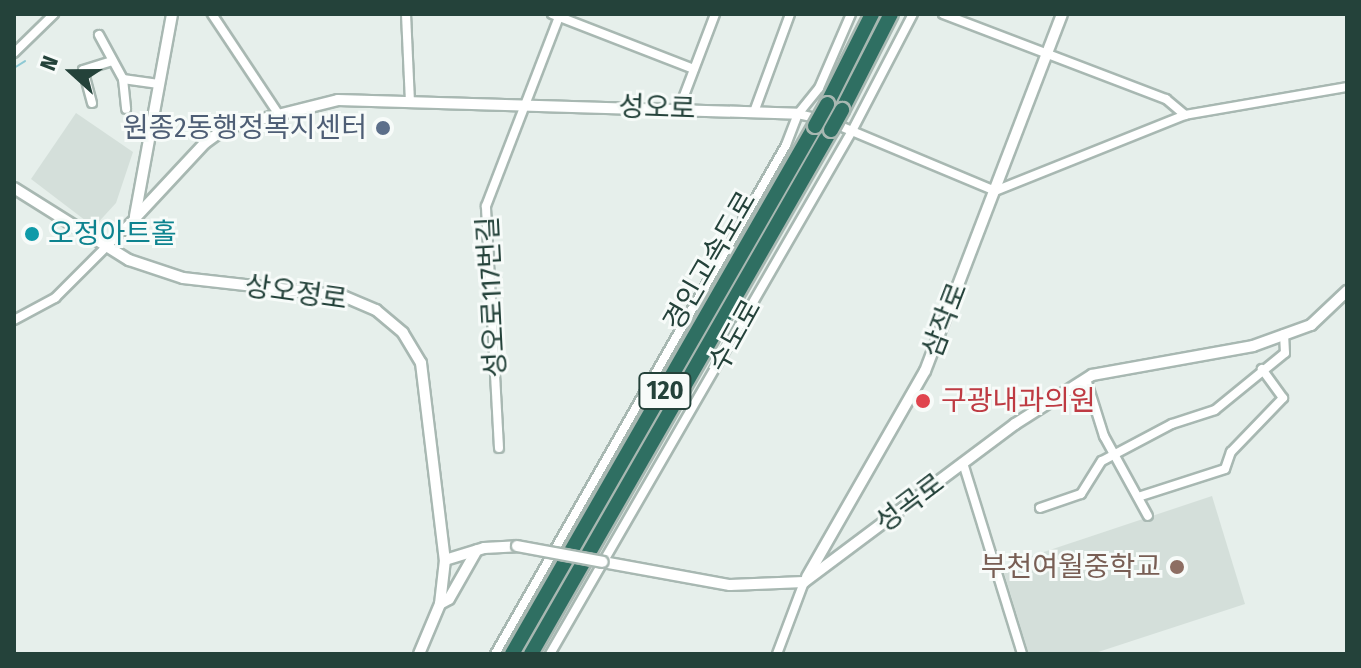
<!DOCTYPE html>
<meta charset="utf-8">
<style>
body{margin:0}
#map{position:relative;width:1361px;height:668px;overflow:hidden;background:#e6efeb;font-family:"Fira Sans Condensed","Noto Sans KR",sans-serif}
div>[style]{position:absolute}
[style*='--x']{left:calc(var(--x)*1px);top:calc(var(--y)*1px);width:calc(var(--w)*1px);rotate:calc(var(--a)*1deg)}
.built>*{inset:0;background:#d4dfda}
.stream>*{height:2px;margin:-1px;padding:0 1px;transform-origin:1px;border-radius:1px;background:#8ec9d4}
.roads{filter:drop-shadow(2px 0 #a8b8b2) drop-shadow(-2px 0 #a8b8b2) drop-shadow(0 2px #a8b8b2) drop-shadow(0 -2px #a8b8b2)}
.minor>*{height:8px;margin:-4px;padding:0 4px;transform-origin:4px;border-radius:4px;background:#fff}
.tertiary>*{height:10px;margin:-5px;padding:0 5px;transform-origin:5px;border-radius:5px;background:#fff}
.motorway>*{height:14px;margin:-7px;padding:0 7px;transform-origin:7px;border-radius:7px;background:#2f6f62}
.bridges{filter:drop-shadow(2px 0 #a8b8b2) drop-shadow(-2px 0 #a8b8b2) drop-shadow(0 2px #a8b8b2) drop-shadow(0 -2px #a8b8b2)}
.tertiary-bridge>*{height:10px;margin:-5px;padding:0 5px;transform-origin:5px;border-radius:5px;background:#fff}
.motorway-bridge>*{height:14px;margin:-7px;padding:0 7px;transform-origin:7px;border-radius:7px;background:#2f6f62}
.dots>*{width:22px;height:22px;translate:-50% -50%;box-sizing:border-box;border:4px solid #f7fbf9;border-radius:50%}
span{translate:-50% -50%;white-space:nowrap;text-align:center;line-height:1.15;-webkit-text-stroke:6px #f7fbf9;paint-order:stroke}
.shield-label span{padding:2px 6px;background:#f7fbf9;border:2px solid;border-radius:6px;-webkit-text-stroke-width:0}
.shield-label{font-size:26px;color:#24423a;font-weight:700}
.street-label{font-size:28px;color:#24423a}
.service-label{font-size:28px;color:#4e5e75}
.right{translate:-100% -50%;text-align:right}
.culture-label{font-size:28px;color:#0d838f}
.left{translate:0 -50%;text-align:left}
.health-label{font-size:28px;color:#be3a42}
.education-label{font-size:28px;color:#785e54}
.frame{position:absolute;inset:0;border:16px solid #24423a;pointer-events:none}
.north{position:absolute;left:32px;top:32px;width:80px;height:80px;-webkit-text-stroke:6px #f7fbf9;paint-order:stroke;rotate:291deg;font-size:22px;font-weight:700;line-height:32px;text-align:center;color:#24423a}
.north::after{content:'';display:block;margin:auto;width:28px;height:36px;background:#24423a;clip-path:polygon(50% 0,100% 100%,50% 72%,0 100%)}
</style>
<div id="map">
<div class="built">
<div style="clip-path:polygon(76px 113px,133px 152px,116px 203px,94px 227px,31px 179px)"></div>
<div style="clip-path:polygon(1212px 496px,1245px 604px,1092px 654px,1029px 654px,1002px 566px)"></div>
</div>
<div class="stream">
<div style="--x:14;--y:68;--w:13;--a:-32"></div>
</div>
<div class="roads">
<div class="minor">
<div style="--x:212;--y:14;--w:121;--a:56.4"></div>
<div style="--x:406;--y:14;--w:88;--a:87.4"></div>
<div style="--x:552;--y:14;--w:152;--a:21.2"></div>
<div style="--x:943;--y:14;--w:239;--a:20.9"></div>
<div style="--x:1166;--y:99;--w:25;--a:40"></div>
<div style="--x:99;--y:35;--w:50;--a:61.4"></div>
<div style="--x:123;--y:79;--w:36;--a:8"></div>
<div style="--x:14;--y:53;--w:56;--a:-44.3"></div>
<div style="--x:123;--y:79;--w:30;--a:84"></div>
<div style="--x:92;--y:103;--w:34;--a:-105"></div>
<div style="--x:83;--y:70;--w:31;--a:-17"></div>
<div style="--x:679;--y:109;--w:102;--a:-69.2"></div>
<div style="--x:754;--y:112;--w:104;--a:-69.8"></div>
<div style="--x:798;--y:114;--w:31;--a:13"></div>
<div style="--x:828;--y:121;--w:181;--a:22.7"></div>
<div style="--x:995;--y:191;--w:205;--a:-21.8"></div>
<div style="--x:1185;--y:115;--w:164;--a:-9.8"></div>
<div style="--x:798;--y:114;--w:33;--a:-51"></div>
<div style="--x:819;--y:88;--w:81;--a:-66.6"></div>
<div style="--x:14;--y:320;--w:47;--a:-28.2"></div>
<div style="--x:55;--y:298;--w:113;--a:-45"></div>
<div style="--x:1086;--y:379;--w:60;--a:72.5"></div>
<div style="--x:1104;--y:436;--w:91;--a:61.2"></div>
<div style="--x:499;--y:448;--w:242;--a:-93.1"></div>
<div style="--x:486;--y:206;--w:206;--a:-68.9"></div>
<div style="--x:963;--y:463;--w:200;--a:72.8"></div>
<div style="--x:1138;--y:497;--w:91;--a:-17.8"></div>
<div style="--x:1225;--y:469;--w:18;--a:-71"></div>
<div style="--x:1231;--y:452;--w:75;--a:-46.1"></div>
<div style="--x:1283;--y:398;--w:36;--a:-126"></div>
<div style="--x:1040;--y:508;--w:43;--a:-18.9"></div>
<div style="--x:1081;--y:494;--w:39;--a:-58"></div>
<div style="--x:1102;--y:461;--w:79;--a:-27.9"></div>
<div style="--x:1172;--y:424;--w:45;--a:-18"></div>
<div style="--x:1215;--y:410;--w:90;--a:-39.2"></div>
<div style="--x:1285;--y:353;--w:19;--a:-93"></div>
<div style="--x:495;--y:654;--w:586;--a:-60.24"></div>
<div style="--x:786;--y:145;--w:33;--a:-69"></div>
<div style="--x:550;--y:654;--w:604;--a:-60"></div>
<div style="--x:852;--y:131;--w:132;--a:-62.5"></div>
<div style="--x:777;--y:654;--w:77;--a:-69.4"></div>
</div>
<div class="tertiary">
<div style="--x:14;--y:188;--w:136;--a:32.1"></div>
<div style="--x:129;--y:260;--w:57;--a:18.4"></div>
<div style="--x:183;--y:278;--w:161;--a:6.4"></div>
<div style="--x:343;--y:296;--w:36;--a:23"></div>
<div style="--x:376;--y:310;--w:35;--a:40"></div>
<div style="--x:403;--y:333;--w:35;--a:59"></div>
<div style="--x:421;--y:363;--w:198;--a:83.1"></div>
<div style="--x:445;--y:560;--w:44;--a:96.5"></div>
<div style="--x:440;--y:604;--w:54;--a:112.8"></div>
<div style="--x:135;--y:216;--w:205;--a:-79.6"></div>
<div style="--x:135;--y:218;--w:103;--a:-47"></div>
<div style="--x:205;--y:143;--w:26;--a:-36"></div>
<div style="--x:226;--y:128;--w:115;--a:-14"></div>
<div style="--x:338;--y:100;--w:460;--a:1.7"></div>
<div style="--x:445;--y:560;--w:41;--a:-17.1"></div>
<div style="--x:484;--y:548;--w:33;--a:-3"></div>
<div style="--x:603;--y:562;--w:129;--a:10.3"></div>
<div style="--x:730;--y:585;--w:74;--a:-2.3"></div>
<div style="--x:804;--y:582;--w:264;--a:-36.8"></div>
<div style="--x:1015;--y:424;--w:91;--a:-32.5"></div>
<div style="--x:1092;--y:375;--w:164;--a:-10.2"></div>
<div style="--x:1253;--y:346;--w:62;--a:-19.9"></div>
<div style="--x:1311;--y:325;--w:50;--a:-43.4"></div>
<div style="--x:807;--y:577;--w:237;--a:-60.2"></div>
<div style="--x:925;--y:371;--w:382;--a:-69"></div>
<div style="--x:440;--y:604;--w:10;--a:-29"></div>
<div style="--x:449;--y:599;--w:56;--a:-60.3"></div>
</div>
<div class="motorway">
<div style="--x:827;--y:104;--w:101;--a:-63.4"></div>
<div style="--x:842;--y:110;--w:108;--a:-63"></div>
<div style="--x:512;--y:654;--w:609;--a:-60.15"></div>
<div style="--x:531;--y:654;--w:604;--a:-60.21"></div>
</div>
</div>
<div class="bridges">
<div class="tertiary-bridge">
<div style="--x:517;--y:546;--w:87;--a:10.5"></div>
</div>
<div class="motorway-bridge">
<div style="--x:815;--y:126;--w:25;--a:-61"></div>
<div style="--x:831;--y:130;--w:23;--a:-61"></div>
</div>
</div>
<div class="dots">
<div style="left:383px;top:128px;background:#5c6f8a"></div>
<div style="left:32px;top:234px;background:#0f9aa8"></div>
<div style="left:923px;top:401px;background:#e0444e"></div>
<div style="left:1177px;top:567px;background:#8d6e63"></div>
</div>
<div class="shield-label">
<span style="left:665px;top:391px">120</span>
</div>
<div class="street-label">
<span style="left:657px;top:108px;rotate:2deg">성오로</span>
<span style="left:710px;top:261px;rotate:-60deg">경인고속도로</span>
<span style="left:296px;top:293px;rotate:8deg">상오정로</span>
<span style="left:492px;top:297px;rotate:-93deg">성오로117번길</span>
<span style="left:945px;top:320px;rotate:-69deg">삼작로</span>
<span style="left:735px;top:336px;rotate:-61deg">수도로</span>
<span style="left:910px;top:503px;rotate:-37deg">성곡로</span>
</div>
<div class="service-label">
<span class="right" style="left:367px;top:128px">원종2동행정복지센터</span>
</div>
<div class="culture-label">
<span class="left" style="left:48px;top:234px">오정아트홀</span>
</div>
<div class="health-label">
<span class="left" style="left:941px;top:401px">구광내과의원</span>
</div>
<div class="education-label">
<span class="right" style="left:1161px;top:567px">부천여월중학교</span>
</div>
<div class="frame"></div>
<div class="north">N</div>
</div>
